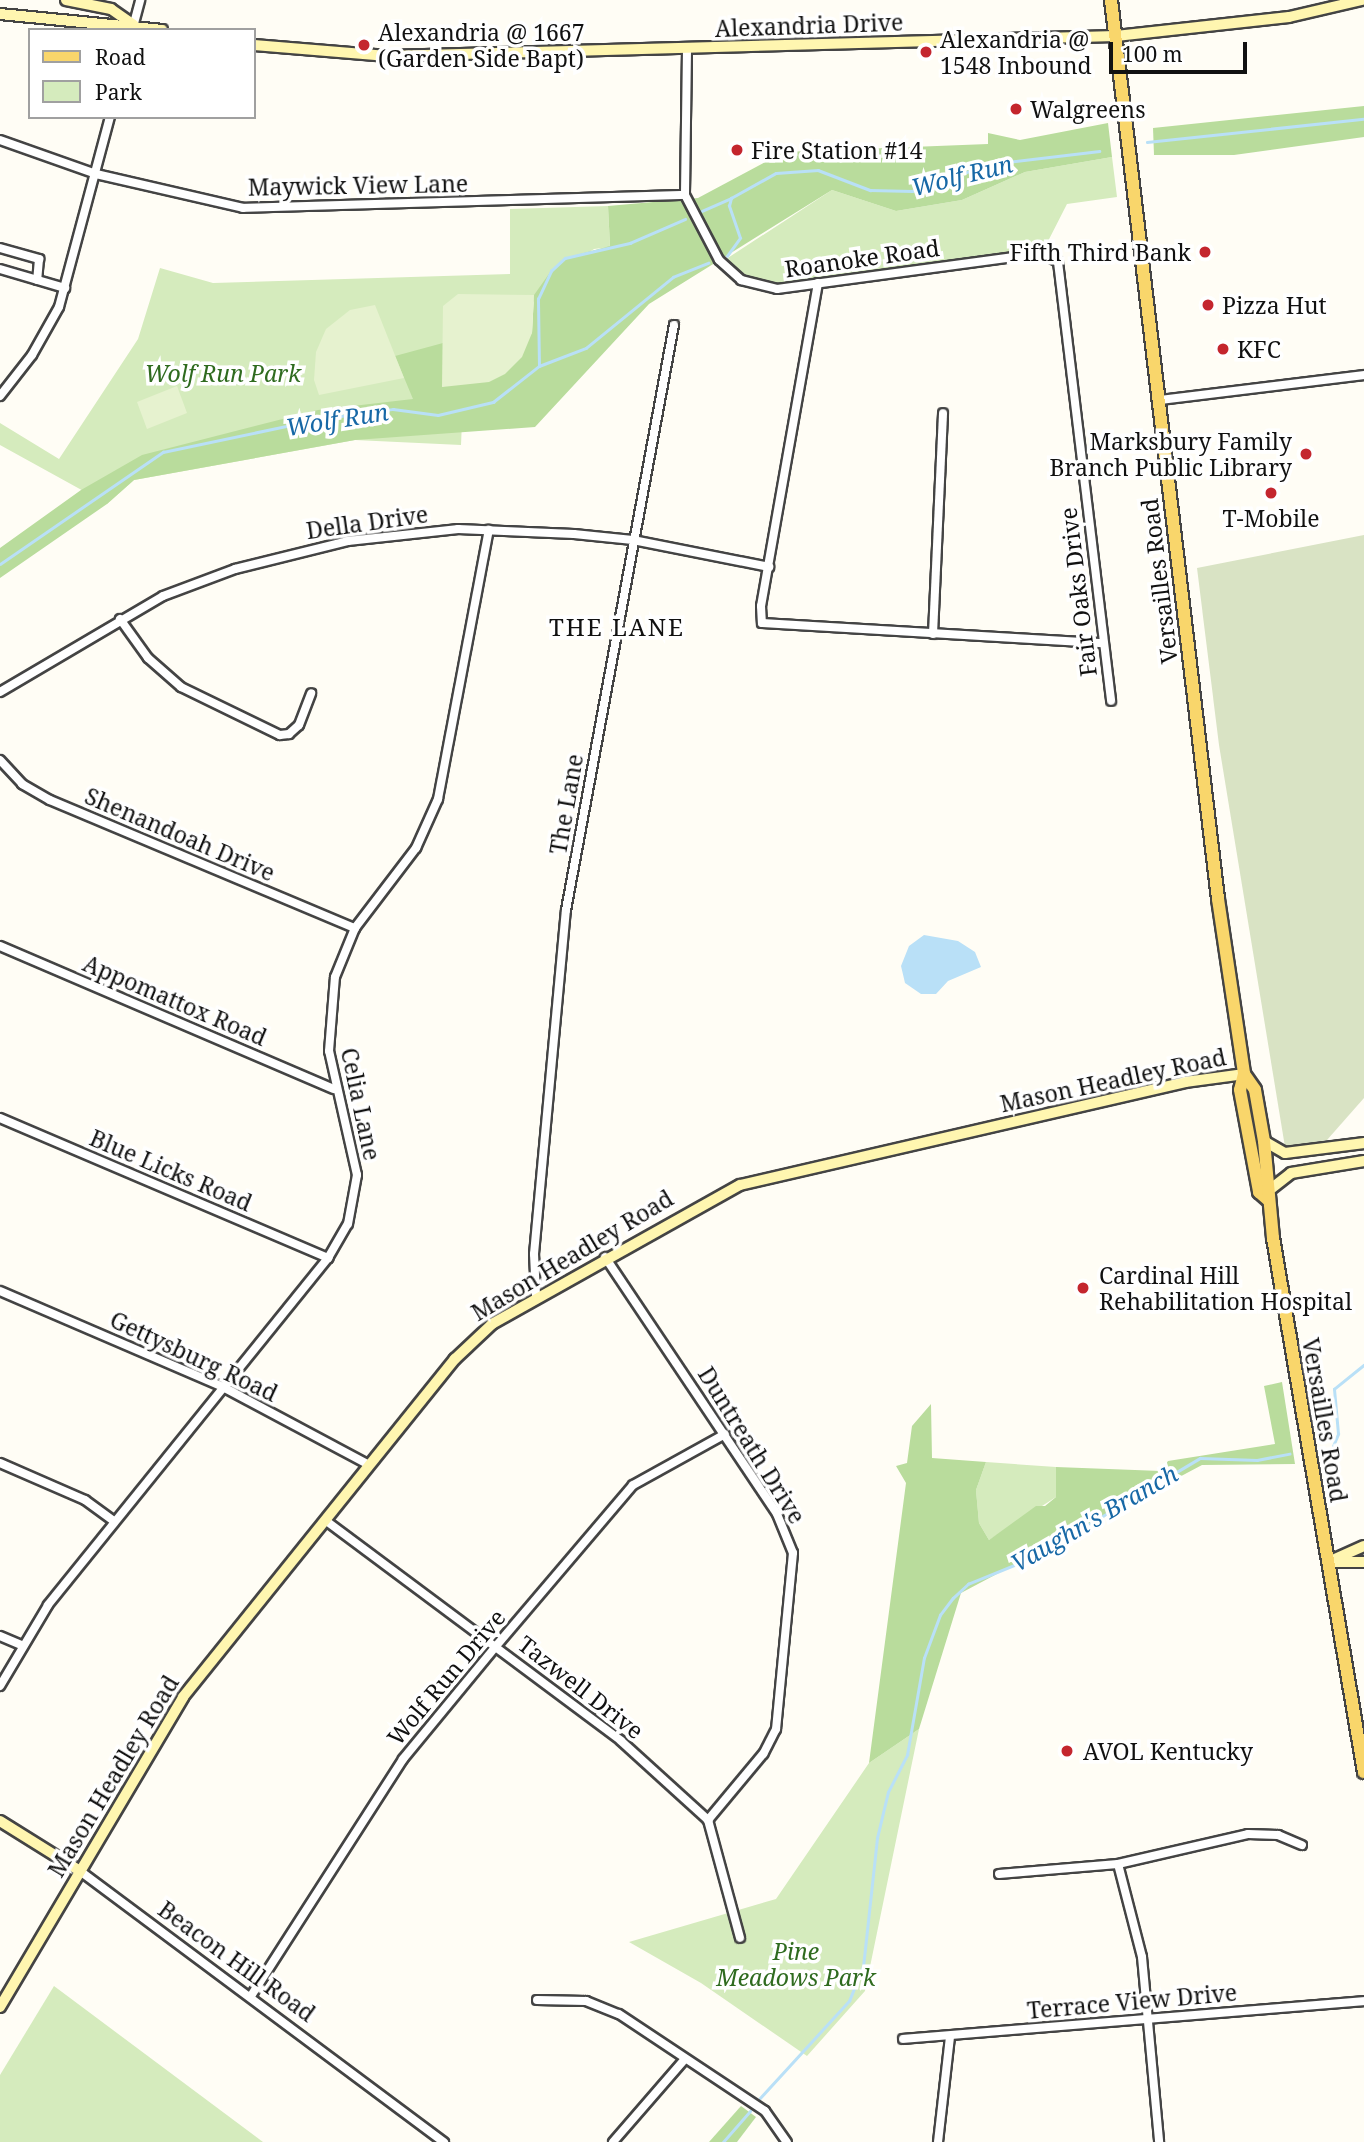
<!DOCTYPE html>
<style>
body{margin:0}
#map{position:relative;width:1364px;height:2142px;overflow:hidden;background:#fffdf5;font-family:"Noto Serif",serif}
div>[style]{position:absolute}
[style*='--x']{left:calc(var(--x)*1px);top:calc(var(--y)*1px);width:calc(var(--w)*1px);rotate:calc(var(--a)*1deg)}
.green>*{inset:0;background:#d5ebbd}
.forest>*{inset:0;background:#b9dc9c}
.cemetery>*{inset:0;background:#d9e3c4}
.pitch>*{inset:0;background:#e6f2cf}
.water>*{inset:0;background:#b9e0f7}
.stream>*{height:2.5px;margin:-1.25px;padding:0 1.25px;transform-origin:1.25px;border-radius:1.25px;background:#b9e0f7}
.roads{filter:drop-shadow(2px 0 #444) drop-shadow(-2px 0 #444) drop-shadow(0 2px #444) drop-shadow(0 -2px #444)}
.street>*{height:8px;margin:-4px;padding:0 4px;transform-origin:4px;border-radius:4px;background:#fff}
.secondary>*{height:10px;margin:-5px;padding:0 5px;transform-origin:5px;border-radius:5px;background:#fff6b0}
.primary>*{height:12px;margin:-6px;padding:0 6px;transform-origin:6px;border-radius:6px;background:#f9d66b}
.dots>*{width:19px;height:19px;translate:-50% -50%;box-sizing:border-box;border:4px solid #fff;border-radius:50%}
span{translate:-50% -50%;white-space:nowrap;text-align:center;line-height:1.15;-webkit-text-stroke:7px #fff;paint-order:stroke}
.street-label{font-size:23px;color:#111}
.poi-label{font-size:23px;color:#111}
.left{translate:0 -50%;text-align:left}
.right{translate:-100% -50%;text-align:right}
.park-label{font-size:23px;color:#2f6b1f;font-style:italic}
.water-label{font-size:24px;color:#1768a6;font-style:italic}
.neighbourhood-label{font-size:24px;color:#111;letter-spacing:2px}
.legend{position:absolute;left:28px;top:28px;width:228px;height:91px;box-sizing:border-box;background:#fff;border:2px solid #a0a0a0;margin:0;padding:9px 12px;list-style:none;font-size:21px;color:#111}
.legend li{display:flex;align-items:center;gap:14px;height:35px}
.legend b{width:35px;border:2px solid #a0a0a0}
.scale{position:absolute;left:1109px;top:42px;width:138px;height:32px;box-sizing:border-box;border:4px solid #111;border-top:0;padding-left:9px;font-size:21px;line-height:24px;white-space:nowrap;color:#111;-webkit-text-stroke:5px #fff;paint-order:stroke}
</style>
<div id="map">
<div class="green">
<div style="clip-path:polygon(1112px 157px,1117px 197px,1067px 204px,1042px 253px,788px 288px,741px 280px,720px 263px,832px 190px,896px 211px,962px 200px,1025px 172px)"></div>
<div style="clip-path:polygon(608px 206px,610px 247px,594px 249px,544px 284px,462px 422px,461px 445px,355px 440px,134px 480px,107px 504px,0 445px,0 423px,59px 459px,138px 339px,160px 268px,213px 283px,510px 274px,510px 209px)"></div>
<div style="clip-path:polygon(986px 1462px,1056px 1467px,1056px 1497px,989px 1540px,979px 1523px,976px 1490px)"></div>
<div style="clip-path:polygon(919px 1729px,865px 1991px,807px 2056px,701px 1983px,629px 1942px,776px 1899px,869px 1763px)"></div>
<div style="clip-path:polygon(54px 1986px,263px 2142px,0 2142px,0 2075px)"></div>
</div>
<div class="forest">
<div style="clip-path:polygon(1364px 106px,1364px 137px,1234px 155px,1154px 155px,1153px 128px)"></div>
<div style="clip-path:polygon(1108px 123px,1112px 157px,1025px 172px,962px 200px,896px 211px,832px 190px,649px 304px,535px 427px,355px 440px,134px 480px,107px 504px,0 578px,0 548px,81px 490px,142px 455px,318px 410px,413px 399px,395px 356px,443px 343px,443px 387px,532px 333px,534px 295px,551px 271px,565px 258px,610px 246px,608px 206px,698px 198px,784px 152px,988px 144px,988px 133px,1020px 140px)"></div>
<div style="clip-path:polygon(1282px 1382px,1295px 1464px,1202px 1465px,961px 1593px,919px 1729px,869px 1763px,906px 1483px,896px 1466px,907px 1463px,912px 1426px,931px 1404px,932px 1458px,986px 1462px,976px 1490px,979px 1523px,989px 1540px,1036px 1506px,1045px 1506px,1056px 1497px,1056px 1467px,1161px 1471px,1168px 1461px,1275px 1444px,1264px 1386px)"></div>
<div style="clip-path:polygon(741px 2106px,756px 2117px,737px 2142px,709px 2142px)"></div>
</div>
<div class="cemetery">
<div style="clip-path:polygon(1364px 535px,1364px 1098px,1327px 1140px,1285px 1147px,1219px 745px,1197px 568px)"></div>
</div>
<div class="pitch">
<div style="clip-path:polygon(458px 294px,534px 295px,532px 333px,522px 357px,505px 374px,489px 382px,442px 387px,443px 306px)"></div>
<div style="clip-path:polygon(375px 305px,404px 378px,319px 395px,314px 380px,316px 352px,326px 329px,350px 310px)"></div>
<div style="clip-path:polygon(177px 386px,187px 413px,147px 429px,137px 402px)"></div>
</div>
<div class="water">
<div style="clip-path:polygon(924px 935px,958px 941px,975px 952px,981px 967px,948px 981px,936px 994px,921px 994px,905px 983px,901px 966px,909px 946px)"></div>
</div>
<div class="stream">
<div style="--x:1147;--y:142;--w:218;--a:-6.1"></div>
<div style="--x:702;--y:211;--w:32;--a:-24"></div>
<div style="--x:727;--y:256;--w:22;--a:-54"></div>
<div style="--x:740;--y:238;--w:34;--a:-109"></div>
<div style="--x:729;--y:206;--w:8;--a:-76"></div>
<div style="--x:731;--y:198;--w:51;--a:-29.1"></div>
<div style="--x:776;--y:173;--w:42;--a:-4.1"></div>
<div style="--x:818;--y:170;--w:56;--a:21"></div>
<div style="--x:870;--y:190;--w:42;--a:1.4"></div>
<div style="--x:912;--y:191;--w:83;--a:-19.1"></div>
<div style="--x:990;--y:164;--w:110;--a:-6.8"></div>
<div style="--x:539;--y:366;--w:67;--a:-90.9"></div>
<div style="--x:538;--y:299;--w:31;--a:-65"></div>
<div style="--x:551;--y:271;--w:19;--a:-43"></div>
<div style="--x:565;--y:258;--w:67;--a:-13"></div>
<div style="--x:630;--y:243;--w:60;--a:-23.6"></div>
<div style="--x:0;--y:564;--w:198;--a:-34.5"></div>
<div style="--x:163;--y:452;--w:159;--a:-11.9"></div>
<div style="--x:319;--y:419;--w:75;--a:-7.7"></div>
<div style="--x:393;--y:409;--w:45;--a:7.6"></div>
<div style="--x:438;--y:415;--w:57;--a:-13.3"></div>
<div style="--x:493;--y:402;--w:58;--a:-38"></div>
<div style="--x:539;--y:366;--w:50;--a:-21"></div>
<div style="--x:586;--y:348;--w:112;--a:-39.2"></div>
<div style="--x:673;--y:277;--w:38;--a:-22"></div>
<div style="--x:1333;--y:1446;--w:13;--a:-67"></div>
<div style="--x:1338;--y:1434;--w:45;--a:-95.1"></div>
<div style="--x:1334;--y:1389;--w:38;--a:-39"></div>
<div style="--x:760;--y:2098;--w:132;--a:-47.5"></div>
<div style="--x:849;--y:2001;--w:37;--a:-68"></div>
<div style="--x:863;--y:1967;--w:130;--a:-83.8"></div>
<div style="--x:877;--y:1838;--w:47;--a:-76.6"></div>
<div style="--x:888;--y:1792;--w:42;--a:-62.8"></div>
<div style="--x:907;--y:1755;--w:98;--a:-80.1"></div>
<div style="--x:924;--y:1658;--w:46;--a:-69.6"></div>
<div style="--x:940;--y:1615;--w:21;--a:-53"></div>
<div style="--x:953;--y:1598;--w:21;--a:-43"></div>
<div style="--x:968;--y:1584;--w:71;--a:-22.2"></div>
<div style="--x:1034;--y:1557;--w:193;--a:-30.8"></div>
<div style="--x:1200;--y:1458;--w:57;--a:2"></div>
<div style="--x:1257;--y:1460;--w:33;--a:-11"></div>
<div style="--x:723;--y:2142;--w:41;--a:-48.9"></div>
</div>
<div class="roads">
<div class="street">
<div style="--x:133;--y:27;--w:28;--a:-75"></div>
<div style="--x:687;--y:50;--w:145;--a:90.8"></div>
<div style="--x:685;--y:195;--w:73;--a:62.4"></div>
<div style="--x:719;--y:260;--w:30;--a:42"></div>
<div style="--x:741;--y:280;--w:37;--a:14"></div>
<div style="--x:777;--y:289;--w:267;--a:-7.7"></div>
<div style="--x:1042;--y:253;--w:18;--a:29"></div>
<div style="--x:1058;--y:262;--w:442;--a:83.1"></div>
<div style="--x:0;--y:140;--w:102;--a:19.5"></div>
<div style="--x:96;--y:174;--w:151;--a:13"></div>
<div style="--x:243;--y:208;--w:442;--a:-1.7"></div>
<div style="--x:0;--y:248;--w:41;--a:15.8"></div>
<div style="--x:39;--y:259;--w:21;--a:95"></div>
<div style="--x:0;--y:269;--w:68;--a:16.3"></div>
<div style="--x:818;--y:283;--w:328;--a:100"></div>
<div style="--x:761;--y:606;--w:17;--a:87"></div>
<div style="--x:762;--y:623;--w:342;--a:3.4"></div>
<div style="--x:0;--y:396;--w:52;--a:-52"></div>
<div style="--x:32;--y:355;--w:55;--a:-60.6"></div>
<div style="--x:59;--y:307;--w:197;--a:-75"></div>
<div style="--x:1160;--y:400;--w:206;--a:-7"></div>
<div style="--x:120;--y:619;--w:48;--a:54.3"></div>
<div style="--x:148;--y:658;--w:44;--a:41.3"></div>
<div style="--x:181;--y:687;--w:110;--a:25.9"></div>
<div style="--x:280;--y:735;--w:9;--a:-6"></div>
<div style="--x:289;--y:734;--w:13;--a:-42"></div>
<div style="--x:299;--y:725;--w:34;--a:-69"></div>
<div style="--x:933;--y:634;--w:221;--a:-87.4"></div>
<div style="--x:0;--y:692;--w:189;--a:-30.5"></div>
<div style="--x:163;--y:596;--w:77;--a:-20.6"></div>
<div style="--x:235;--y:569;--w:116;--a:-13.9"></div>
<div style="--x:348;--y:541;--w:111;--a:-6.2"></div>
<div style="--x:458;--y:529;--w:116;--a:2.5"></div>
<div style="--x:574;--y:534;--w:59;--a:5.8"></div>
<div style="--x:633;--y:540;--w:139;--a:11.2"></div>
<div style="--x:0;--y:760;--w:33;--a:47"></div>
<div style="--x:22;--y:784;--w:32;--a:30"></div>
<div style="--x:50;--y:800;--w:331;--a:22.8"></div>
<div style="--x:0;--y:946;--w:363;--a:23.2"></div>
<div style="--x:0;--y:1118;--w:357;--a:23.1"></div>
<div style="--x:605;--y:1257;--w:309;--a:56.2"></div>
<div style="--x:777;--y:1514;--w:42;--a:67.7"></div>
<div style="--x:793;--y:1553;--w:177;--a:95.5"></div>
<div style="--x:776;--y:1729;--w:28;--a:117"></div>
<div style="--x:763;--y:1754;--w:86;--a:129.8"></div>
<div style="--x:0;--y:1291;--w:243;--a:23.3"></div>
<div style="--x:223;--y:1387;--w:166;--a:28.1"></div>
<div style="--x:536;--y:1295;--w:41;--a:-92.8"></div>
<div style="--x:534;--y:1254;--w:345;--a:-84.7"></div>
<div style="--x:566;--y:910;--w:595;--a:-79.54"></div>
<div style="--x:0;--y:1463;--w:93;--a:23.5"></div>
<div style="--x:85;--y:1500;--w:36;--a:36"></div>
<div style="--x:325;--y:1520;--w:369;--a:36.7"></div>
<div style="--x:621;--y:1741;--w:118;--a:42.2"></div>
<div style="--x:708;--y:1820;--w:122;--a:74.8"></div>
<div style="--x:0;--y:1636;--w:25;--a:23"></div>
<div style="--x:0;--y:1686;--w:94;--a:-59.3"></div>
<div style="--x:48;--y:1605;--w:446;--a:-51.1"></div>
<div style="--x:328;--y:1258;--w:39;--a:-60"></div>
<div style="--x:348;--y:1224;--w:50;--a:-79.6"></div>
<div style="--x:357;--y:1175;--w:127;--a:-102.7"></div>
<div style="--x:329;--y:1051;--w:74;--a:-85.4"></div>
<div style="--x:335;--y:977;--w:53;--a:-67.8"></div>
<div style="--x:355;--y:928;--w:101;--a:-52.7"></div>
<div style="--x:416;--y:848;--w:54;--a:-65.8"></div>
<div style="--x:438;--y:799;--w:274;--a:-79.3"></div>
<div style="--x:1118;--y:1864;--w:96;--a:75.5"></div>
<div style="--x:1142;--y:1957;--w:186;--a:84.7"></div>
<div style="--x:80;--y:1871;--w:454;--a:36.7"></div>
<div style="--x:999;--y:1874;--w:119;--a:-4.8"></div>
<div style="--x:1118;--y:1864;--w:133;--a:-13"></div>
<div style="--x:1248;--y:1834;--w:30;--a:2"></div>
<div style="--x:1278;--y:1835;--w:26;--a:23"></div>
<div style="--x:251;--y:1996;--w:282;--a:-57.3"></div>
<div style="--x:403;--y:1759;--w:146;--a:-50.5"></div>
<div style="--x:496;--y:1646;--w:211;--a:-49.6"></div>
<div style="--x:633;--y:1485;--w:105;--a:-29"></div>
<div style="--x:537;--y:2000;--w:49;--a:1.2"></div>
<div style="--x:586;--y:2001;--w:35;--a:22"></div>
<div style="--x:619;--y:2014;--w:175;--a:33.6"></div>
<div style="--x:765;--y:2111;--w:38;--a:55"></div>
<div style="--x:903;--y:2039;--w:463;--a:-4.7"></div>
<div style="--x:613;--y:2142;--w:110;--a:-49.1"></div>
<div style="--x:938;--y:2142;--w:106;--a:-83.5"></div>
</div>
<div class="secondary">
<div style="--x:66;--y:0;--w:46;--a:11.3"></div>
<div style="--x:111;--y:9;--w:28;--a:35"></div>
<div style="--x:0;--y:14;--w:163;--a:5.6"></div>
<div style="--x:254;--y:45;--w:134;--a:4.7"></div>
<div style="--x:388;--y:56;--w:728;--a:-1.57"></div>
<div style="--x:1116;--y:36;--w:174;--a:-6.3"></div>
<div style="--x:1289;--y:17;--w:75;--a:-13.1"></div>
<div style="--x:1264;--y:1141;--w:24;--a:30"></div>
<div style="--x:1285;--y:1153;--w:80;--a:-7.2"></div>
<div style="--x:1272;--y:1188;--w:24;--a:-38"></div>
<div style="--x:1291;--y:1173;--w:74;--a:-9.3"></div>
<div style="--x:1328;--y:1562;--w:39;--a:-24"></div>
<div style="--x:1335;--y:1562;--w:29;--a:0"></div>
<div style="--x:0;--y:1821;--w:94;--a:32"></div>
<div style="--x:0;--y:2007;--w:360;--a:-59.4"></div>
<div style="--x:183;--y:1697;--w:434;--a:-51.2"></div>
<div style="--x:455;--y:1359;--w:51;--a:-43.4"></div>
<div style="--x:492;--y:1324;--w:284;--a:-29.3"></div>
<div style="--x:740;--y:1185;--w:457;--a:-13"></div>
<div style="--x:1185;--y:1082;--w:60;--a:-7.7"></div>
</div>
<div class="primary">
<div style="--x:1111;--y:0;--w:905;--a:83.21"></div>
<div style="--x:1218;--y:899;--w:177;--a:81.5"></div>
<div style="--x:1244;--y:1074;--w:16;--a:104"></div>
<div style="--x:1240;--y:1090;--w:104;--a:79.4"></div>
<div style="--x:1259;--y:1192;--w:11;--a:41"></div>
<div style="--x:1244;--y:1074;--w:19;--a:55"></div>
<div style="--x:1255;--y:1090;--w:52;--a:80"></div>
<div style="--x:1264;--y:1141;--w:97;--a:84.7"></div>
<div style="--x:1273;--y:1238;--w:542;--a:80.33"></div>
</div>
</div>
<div class="dots">
<div style="left:364px;top:45px;background:#c4262e"></div>
<div style="left:926px;top:52px;background:#c4262e"></div>
<div style="left:1016px;top:109px;background:#c4262e"></div>
<div style="left:737px;top:150px;background:#c4262e"></div>
<div style="left:1205px;top:252px;background:#c4262e"></div>
<div style="left:1208px;top:305px;background:#c4262e"></div>
<div style="left:1223px;top:349px;background:#c4262e"></div>
<div style="left:1306px;top:454px;background:#c4262e"></div>
<div style="left:1271px;top:493px;background:#c4262e"></div>
<div style="left:1083px;top:1288px;background:#c4262e"></div>
<div style="left:1067px;top:1751px;background:#c4262e"></div>
</div>
<div class="street-label">
<span style="left:809px;top:25px;rotate:-2deg">Alexandria Drive</span>
<span style="left:358px;top:185px;rotate:-1deg">Maywick View Lane</span>
<span style="left:862px;top:258px;rotate:-8deg">Roanoke Road</span>
<span style="left:367px;top:522px;rotate:-8deg">Della Drive</span>
<span style="left:1159px;top:581px;rotate:-97deg">Versailles Road</span>
<span style="left:1078px;top:592px;rotate:-97deg">Fair Oaks Drive</span>
<span style="left:566px;top:804px;rotate:-80deg">The Lane</span>
<span style="left:180px;top:834px;rotate:23deg">Shenandoah Drive</span>
<span style="left:175px;top:1000px;rotate:23deg">Appomattox Road</span>
<span style="left:1113px;top:1080px;rotate:-12deg">Mason Headley Road</span>
<span style="left:361px;top:1104px;rotate:78deg">Celia Lane</span>
<span style="left:171px;top:1170px;rotate:23deg">Blue Licks Road</span>
<span style="left:572px;top:1255px;rotate:-31deg">Mason Headley Road</span>
<span style="left:194px;top:1356px;rotate:25deg">Gettysburg Road</span>
<span style="left:1325px;top:1420px;rotate:80deg">Versailles Road</span>
<span style="left:752px;top:1445px;rotate:58deg">Duntreath Drive</span>
<span style="left:446px;top:1677px;rotate:-50deg">Wolf Run Drive</span>
<span style="left:581px;top:1687px;rotate:38deg">Tazwell Drive</span>
<span style="left:113px;top:1776px;rotate:-59deg">Mason Headley Road</span>
<span style="left:237px;top:1961px;rotate:36deg">Beacon Hill Road</span>
<span style="left:1132px;top:2001px;rotate:-5deg">Terrace View Drive</span>
</div>
<div class="poi-label">
<span class="left" style="left:378px;top:45px">Alexandria @ 1667<br>(Garden Side Bapt)</span>
<span class="left" style="left:940px;top:52px">Alexandria @<br>1548 Inbound</span>
<span class="left" style="left:1030px;top:109px">Walgreens</span>
<span class="left" style="left:751px;top:150px">Fire Station #14</span>
<span class="right" style="left:1191px;top:252px">Fifth Third Bank</span>
<span class="left" style="left:1222px;top:305px">Pizza Hut</span>
<span class="left" style="left:1237px;top:349px">KFC</span>
<span class="right" style="left:1292px;top:454px">Marksbury Family<br>Branch Public Library</span>
<span style="left:1271px;top:518px">T-Mobile</span>
<span class="left" style="left:1099px;top:1288px">Cardinal Hill<br>Rehabilitation Hospital</span>
<span class="left" style="left:1083px;top:1751px">AVOL Kentucky</span>
</div>
<div class="park-label">
<span style="left:223px;top:373px">Wolf Run Park</span>
<span style="left:796px;top:1964px">Pine<br>Meadows Park</span>
</div>
<div class="water-label">
<span style="left:962px;top:175px;rotate:-14deg">Wolf Run</span>
<span style="left:337px;top:419px;rotate:-9deg">Wolf Run</span>
<span style="left:1094px;top:1518px;rotate:-30deg">Vaughn's Branch</span>
</div>
<div class="neighbourhood-label">
<span style="left:617px;top:627px">THE LANE</span>
</div>
<ul class="legend">
<li><b style="height:9px;background:#f9d66b"></b>Road</li>
<li><b style="height:19px;background:#d5ebbd"></b>Park</li>
</ul>
<div class="scale">100 m</div>
</div>
